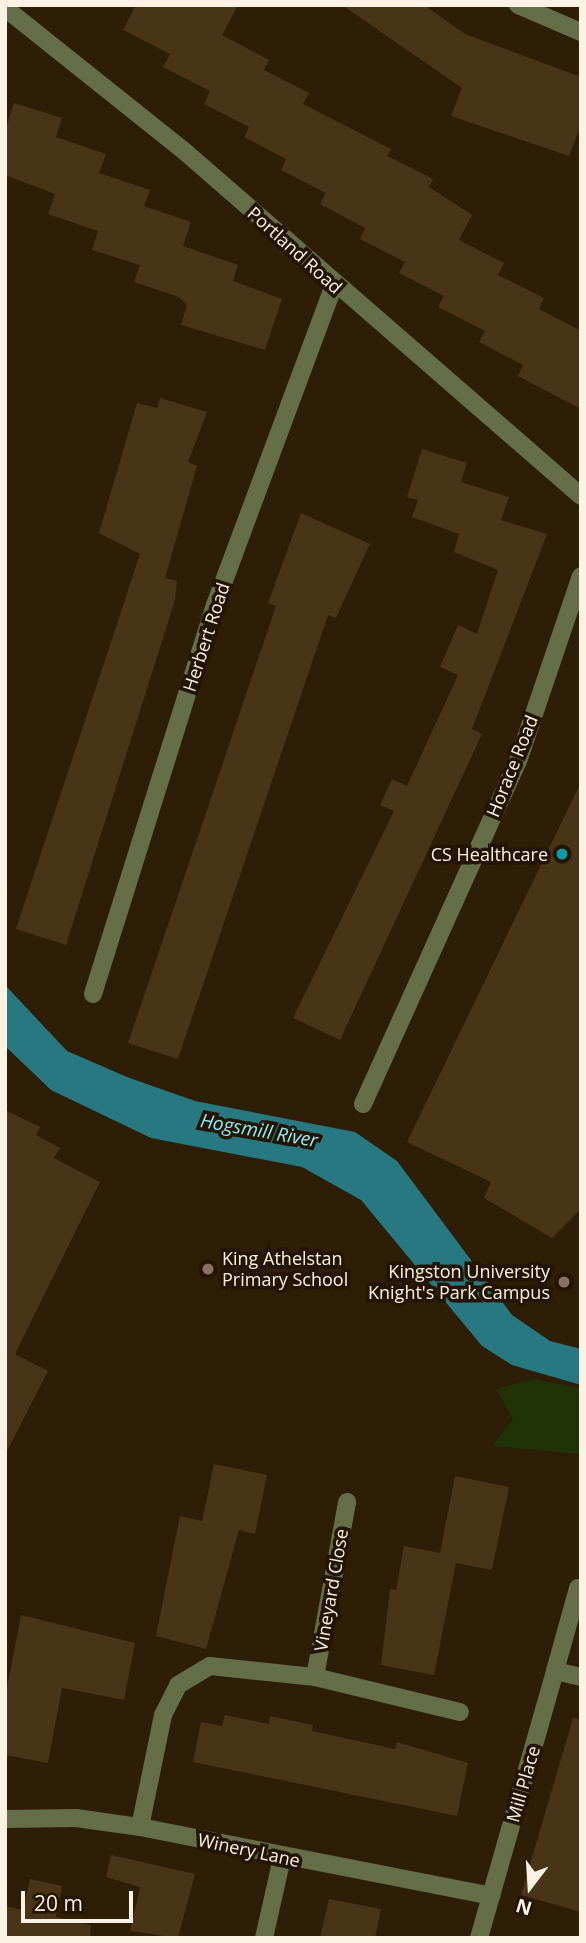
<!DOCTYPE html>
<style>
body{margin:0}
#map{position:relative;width:586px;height:1943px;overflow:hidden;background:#2d1e05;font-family:"Open Sans",sans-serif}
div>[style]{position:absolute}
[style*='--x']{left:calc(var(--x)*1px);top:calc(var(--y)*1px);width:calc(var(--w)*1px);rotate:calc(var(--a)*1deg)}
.green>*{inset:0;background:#213108}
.water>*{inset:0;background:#287882}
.building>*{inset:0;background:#483518}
.street>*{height:18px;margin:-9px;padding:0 9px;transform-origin:9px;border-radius:9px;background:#646e48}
.dots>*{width:19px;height:19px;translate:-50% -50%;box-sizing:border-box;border:4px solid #231400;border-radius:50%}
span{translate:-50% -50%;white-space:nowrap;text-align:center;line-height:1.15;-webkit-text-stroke:7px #231400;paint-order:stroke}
.street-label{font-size:18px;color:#fcf2e3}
.poi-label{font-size:18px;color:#fcf2e3}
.right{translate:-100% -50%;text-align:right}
.left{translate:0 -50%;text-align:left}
.water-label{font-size:19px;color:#8bedfc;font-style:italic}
.frame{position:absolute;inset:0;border:7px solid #fcf2e3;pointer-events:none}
.north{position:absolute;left:495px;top:1852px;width:70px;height:70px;-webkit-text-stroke:5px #231400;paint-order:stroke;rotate:197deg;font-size:19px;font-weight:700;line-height:28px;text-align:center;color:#fcf2e3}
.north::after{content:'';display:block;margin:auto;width:24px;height:32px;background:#fcf2e3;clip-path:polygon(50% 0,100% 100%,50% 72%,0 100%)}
.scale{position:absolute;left:21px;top:1891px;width:112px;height:32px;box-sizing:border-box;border:4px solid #fcf2e3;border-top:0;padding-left:9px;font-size:21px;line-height:24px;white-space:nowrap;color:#fcf2e3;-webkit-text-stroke:5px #231400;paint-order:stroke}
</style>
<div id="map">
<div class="green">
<div style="clip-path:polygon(533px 1379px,581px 1388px,581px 1454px,492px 1446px,513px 1419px,496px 1389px)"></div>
</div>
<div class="water">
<div style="clip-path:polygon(5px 985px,67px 1051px,127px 1077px,195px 1101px,355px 1132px,397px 1161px,512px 1315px,550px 1341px,581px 1349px,581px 1385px,512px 1365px,482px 1346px,361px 1200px,302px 1167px,151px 1138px,51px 1090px,5px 1046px)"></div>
</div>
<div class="building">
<div style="clip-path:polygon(136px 5px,238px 5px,222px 35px,269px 60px,264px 70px,309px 93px,303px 104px,391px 149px,387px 156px,433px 179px,429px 187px,472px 215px,459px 240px,504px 263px,498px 275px,544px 298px,539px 309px,581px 331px,581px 409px,518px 376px,523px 365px,479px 342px,485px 331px,438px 307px,444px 296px,399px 273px,405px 262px,360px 239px,365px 228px,320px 204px,326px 193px,281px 170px,286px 159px,244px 137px,249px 127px,204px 104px,210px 91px,163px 67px,170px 54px,123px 30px)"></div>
<div style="clip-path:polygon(342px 5px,424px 5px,465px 34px,581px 77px,581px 125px,569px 156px,451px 116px,462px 88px)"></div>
<div style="clip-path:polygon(14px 103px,62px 118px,56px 137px,106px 154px,99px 173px,150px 190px,144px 206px,191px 222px,183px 246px,238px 265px,233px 281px,282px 299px,265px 350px,181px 325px,187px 305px,179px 297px,134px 282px,140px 265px,92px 250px,98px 231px,48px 214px,55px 194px,5px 175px,5px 131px)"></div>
<div style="clip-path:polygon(160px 398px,207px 412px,188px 462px,197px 466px,165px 578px,177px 581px,175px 600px,66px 945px,16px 929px,140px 554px,99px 533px,137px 403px,157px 408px)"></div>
<div style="clip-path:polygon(422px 449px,467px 463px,461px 482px,509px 497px,501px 520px,547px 534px,472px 729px,482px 734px,340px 1040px,293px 1018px,394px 811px,380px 805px,392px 779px,407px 786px,458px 675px,440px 667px,458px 625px,477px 634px,498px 570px,454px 552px,459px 534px,412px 517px,418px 500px,407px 497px)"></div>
<div style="clip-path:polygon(301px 513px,370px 544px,336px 618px,328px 615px,178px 1059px,128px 1043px,276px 606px,268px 603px)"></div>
<div style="clip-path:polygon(581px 782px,581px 1209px,552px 1238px,484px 1198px,491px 1182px,407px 1142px)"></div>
<div style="clip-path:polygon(5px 1110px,40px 1127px,36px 1135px,60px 1148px,54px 1158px,100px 1182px,15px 1354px,48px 1371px,5px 1455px)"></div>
<div style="clip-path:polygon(214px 1464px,267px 1475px,255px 1534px,239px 1530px,206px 1649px,156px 1636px,180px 1516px,202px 1521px)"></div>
<div style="clip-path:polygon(455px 1476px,509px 1487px,492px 1570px,456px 1563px,434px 1675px,381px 1665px,390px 1589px,396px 1590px,404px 1546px,440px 1553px)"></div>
<div style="clip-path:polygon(21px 1615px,135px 1643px,124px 1700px,62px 1688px,48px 1763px,5px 1755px,5px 1698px)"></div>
<div style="clip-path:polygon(225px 1715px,269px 1724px,270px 1716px,313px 1725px,312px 1731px,395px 1749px,397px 1742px,468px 1763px,457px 1816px,193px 1762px,201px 1722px,222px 1726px)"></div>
<div style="clip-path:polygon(573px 1718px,581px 1719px,581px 1912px,521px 1895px)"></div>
<div style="clip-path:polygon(111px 1855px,195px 1874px,178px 1938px,130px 1931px,140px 1887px,106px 1877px)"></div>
<div style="clip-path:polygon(30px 1879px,62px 1886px,56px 1917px,91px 1925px,90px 1938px,5px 1938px,5px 1906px,23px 1910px)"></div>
<div style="clip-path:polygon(329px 1899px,381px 1909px,375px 1938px,320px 1938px)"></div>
</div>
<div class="street">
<div style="--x:518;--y:5;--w:69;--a:23.2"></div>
<div style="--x:5;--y:8;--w:228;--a:38.6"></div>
<div style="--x:183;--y:150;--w:527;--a:41"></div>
<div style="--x:93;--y:994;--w:408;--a:-72.6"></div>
<div style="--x:215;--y:605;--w:341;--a:-69.6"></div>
<div style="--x:363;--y:1104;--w:380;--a:-65.7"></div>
<div style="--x:519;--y:758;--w:192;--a:-71.2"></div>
<div style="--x:555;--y:1671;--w:86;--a:-74.5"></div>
<div style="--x:315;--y:1677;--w:178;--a:-79.6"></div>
<div style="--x:5;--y:1819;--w:71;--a:-0.8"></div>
<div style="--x:76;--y:1818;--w:65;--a:8"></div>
<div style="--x:140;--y:1827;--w:358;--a:11.1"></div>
<div style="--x:140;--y:1827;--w:114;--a:-78.4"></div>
<div style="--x:163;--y:1715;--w:34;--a:-63"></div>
<div style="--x:178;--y:1685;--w:37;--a:-31"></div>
<div style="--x:210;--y:1666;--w:106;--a:6"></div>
<div style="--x:315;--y:1677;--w:149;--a:13.6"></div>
<div style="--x:264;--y:1938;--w:82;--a:-77.3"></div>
<div style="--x:479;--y:1938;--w:278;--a:-74.1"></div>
<div style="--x:555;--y:1671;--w:27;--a:13"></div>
</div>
<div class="dots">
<div style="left:562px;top:854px;background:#0f9aa8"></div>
<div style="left:208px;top:1269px;background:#8d6e63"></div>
<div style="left:564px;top:1282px;background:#8d6e63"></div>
</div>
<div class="street-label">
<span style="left:295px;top:250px;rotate:42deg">Portland Road</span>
<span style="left:206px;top:637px;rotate:-72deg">Herbert Road</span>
<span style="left:512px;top:766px;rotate:-68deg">Horace Road</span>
<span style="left:331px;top:1590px;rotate:-80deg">Vineyard Close</span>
<span style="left:523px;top:1784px;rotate:-74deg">Mill Place</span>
<span style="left:249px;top:1850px;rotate:12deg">Winery Lane</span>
</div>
<div class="poi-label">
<span class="right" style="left:548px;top:854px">CS Healthcare</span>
<span class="left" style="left:222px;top:1269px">King Athelstan<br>Primary School</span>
<span class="right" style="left:550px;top:1282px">Kingston University<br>Knight's Park Campus</span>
</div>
<div class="water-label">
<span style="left:259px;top:1131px;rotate:10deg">Hogsmill River</span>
</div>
<div class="frame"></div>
<div class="north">N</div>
<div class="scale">20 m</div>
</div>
